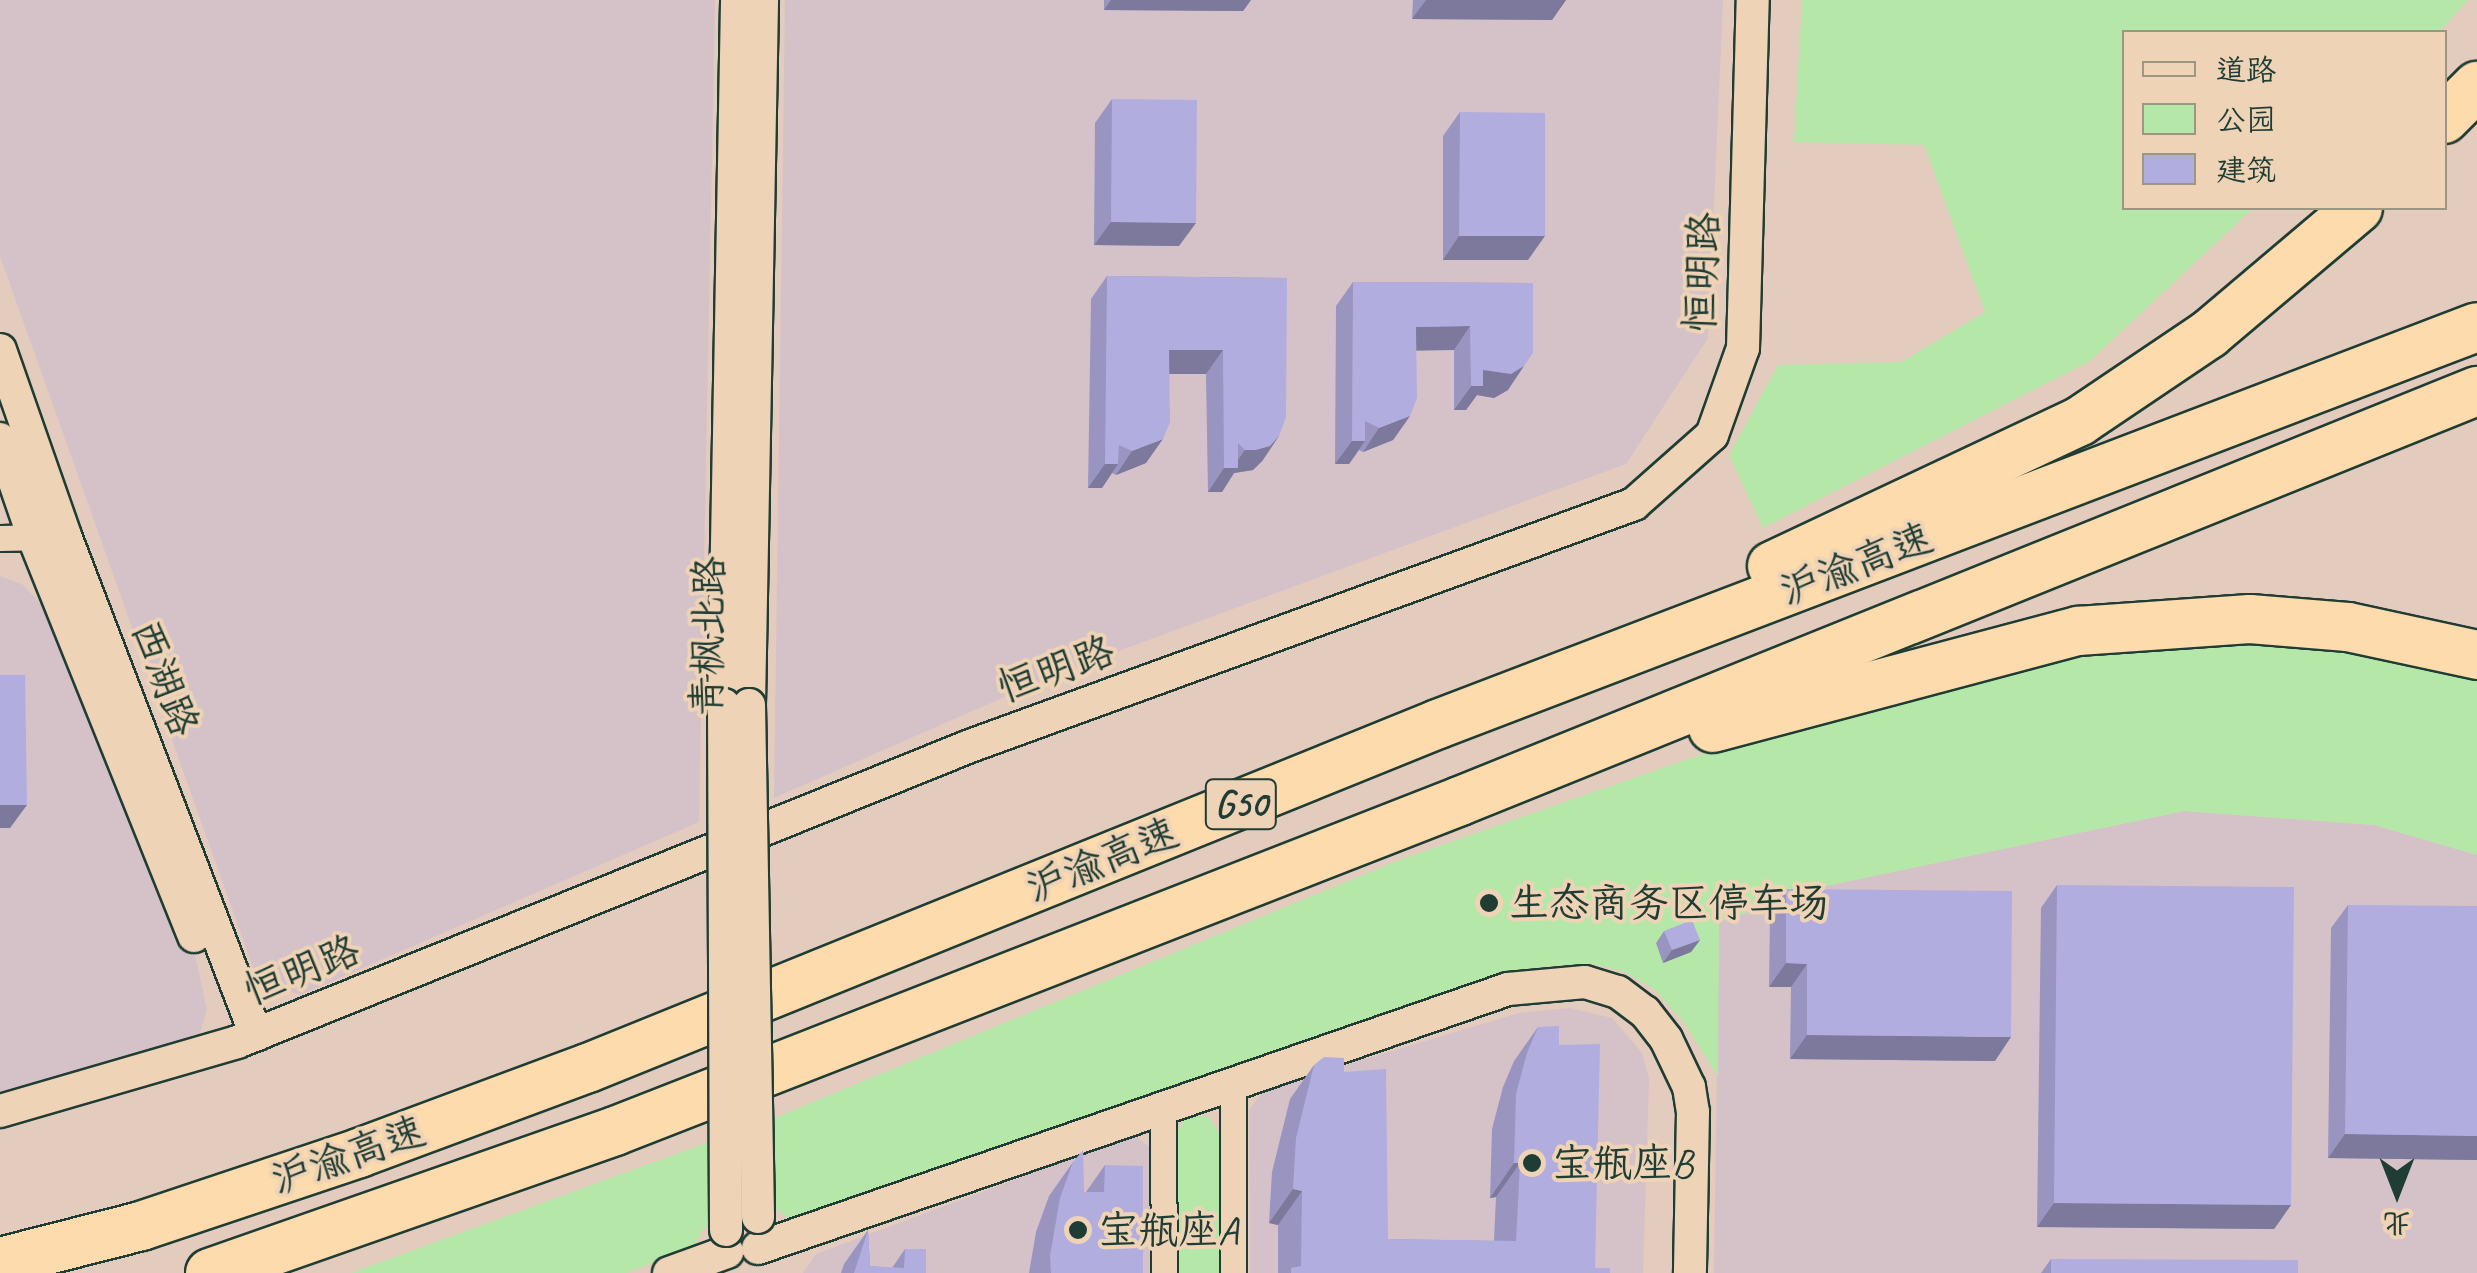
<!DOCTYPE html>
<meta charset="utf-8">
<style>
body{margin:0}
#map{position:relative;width:2477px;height:1273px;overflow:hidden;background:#e3cbbe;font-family:Caveat,"LXGW WenKai TC",sans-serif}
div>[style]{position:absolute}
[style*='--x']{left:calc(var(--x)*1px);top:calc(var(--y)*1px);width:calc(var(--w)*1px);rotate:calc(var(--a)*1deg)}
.built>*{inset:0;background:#d4c2c8}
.green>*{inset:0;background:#b5e8a8}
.roads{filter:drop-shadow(2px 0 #1f3d34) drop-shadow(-2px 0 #1f3d34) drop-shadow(0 2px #1f3d34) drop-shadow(0 -2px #1f3d34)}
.minor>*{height:25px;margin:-12.5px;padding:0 12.5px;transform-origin:12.5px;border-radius:12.5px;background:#efd3b6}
.tertiary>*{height:32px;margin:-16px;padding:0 16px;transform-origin:16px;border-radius:16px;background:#efd3b6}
.motorway>*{height:48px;margin:-24px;padding:0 24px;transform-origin:24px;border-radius:24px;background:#fedbac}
.bridges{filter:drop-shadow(2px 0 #1f3d34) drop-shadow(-2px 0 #1f3d34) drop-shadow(0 2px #1f3d34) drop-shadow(0 -2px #1f3d34)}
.tertiary-bridge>*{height:32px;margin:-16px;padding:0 16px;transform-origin:16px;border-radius:16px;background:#efd3b6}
.wall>*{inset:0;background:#9995c0}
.shaded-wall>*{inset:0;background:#7d799c}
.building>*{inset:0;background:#b2addf}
.dots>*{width:28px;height:28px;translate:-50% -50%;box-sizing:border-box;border:5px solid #efd3b6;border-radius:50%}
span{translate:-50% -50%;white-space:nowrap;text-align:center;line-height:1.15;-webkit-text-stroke:8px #efd3b6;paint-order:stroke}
.shield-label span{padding:2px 8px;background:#efd3b6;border:2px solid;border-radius:8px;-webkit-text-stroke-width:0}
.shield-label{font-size:38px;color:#1f3d34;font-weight:700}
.street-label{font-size:40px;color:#1f3d34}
.poi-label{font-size:40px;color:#1f3d34}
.left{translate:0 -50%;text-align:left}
.legend{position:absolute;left:2122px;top:30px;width:325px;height:180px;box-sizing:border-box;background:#efd3b6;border:2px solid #9c9782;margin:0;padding:12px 18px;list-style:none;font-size:30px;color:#1f3d34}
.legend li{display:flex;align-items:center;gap:20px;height:50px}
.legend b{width:50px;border:2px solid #9c9782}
.north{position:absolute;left:2347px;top:1143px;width:100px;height:100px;-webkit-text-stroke:8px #efd3b6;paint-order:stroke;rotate:180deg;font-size:28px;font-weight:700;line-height:40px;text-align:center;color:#1f3d34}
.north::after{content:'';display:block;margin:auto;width:35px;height:45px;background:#1f3d34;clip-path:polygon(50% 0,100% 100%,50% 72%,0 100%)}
</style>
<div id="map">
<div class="built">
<div style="clip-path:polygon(0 0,715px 0,699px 822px,300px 995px,257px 979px,0 256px)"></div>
<div style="clip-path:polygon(785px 0,1723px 0,1708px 338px,1626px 464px,1059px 673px,774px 798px)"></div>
<div style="clip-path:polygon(0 576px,23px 585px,46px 609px,196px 959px,207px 1010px,199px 1036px,186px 1046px,0 1099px)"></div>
<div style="clip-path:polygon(2184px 811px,2374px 825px,2477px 855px,2477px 1273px,1714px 1273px,1719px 922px,1821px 887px)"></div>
<div style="clip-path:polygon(1570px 1008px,1612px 1018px,1642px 1053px,1649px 1079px,1643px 1273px,1250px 1273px,1249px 1110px,1265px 1089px,1519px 1013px)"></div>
<div style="clip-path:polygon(1134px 1135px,1151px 1148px,1151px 1273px,803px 1273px,816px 1254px)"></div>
</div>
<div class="green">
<div style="clip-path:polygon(1802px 0,2468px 0,2439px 32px,2124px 32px,2124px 208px,2253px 208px,2090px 361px,1763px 528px,1729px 455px,1778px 365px,1901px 362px,1985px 312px,1924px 145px,1794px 142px)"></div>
<div style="clip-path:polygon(2245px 637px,2348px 648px,2477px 677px,2477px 855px,2374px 825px,2184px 811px,1821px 887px,1719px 922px,1718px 1077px,1685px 1024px,1655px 990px,1625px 972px,1592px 964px,1550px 966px,1496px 977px,795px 1223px,774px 1208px,704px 1228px,693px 1248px,626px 1273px,351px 1273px,774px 1118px,1399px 860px,1785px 725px,2079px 648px)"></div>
<div style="clip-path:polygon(1208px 1116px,1219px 1133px,1220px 1273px,1178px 1273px,1176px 1133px,1186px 1117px)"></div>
</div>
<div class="roads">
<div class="minor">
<div style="--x:0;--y:538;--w:50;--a:-1.1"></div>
<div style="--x:1233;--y:1080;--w:193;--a:90"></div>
<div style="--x:1163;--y:1105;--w:168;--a:89.7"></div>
</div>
<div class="tertiary">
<div style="--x:0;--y:350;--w:197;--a:70.7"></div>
<div style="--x:65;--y:536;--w:534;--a:69.05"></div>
<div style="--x:0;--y:439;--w:105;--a:71"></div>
<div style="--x:34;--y:538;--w:429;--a:68.1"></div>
<div style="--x:724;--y:705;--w:705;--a:-88.94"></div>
<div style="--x:749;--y:705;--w:705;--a:-88.94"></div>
<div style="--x:0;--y:1111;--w:247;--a:-16.2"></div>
<div style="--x:237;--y:1042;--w:791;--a:-21.99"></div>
<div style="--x:970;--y:746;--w:707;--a:-20.02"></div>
<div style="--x:1634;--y:504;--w:104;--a:-41.5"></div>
<div style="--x:1712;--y:435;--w:92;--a:-70.4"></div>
<div style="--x:1743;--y:348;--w:348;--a:-88.4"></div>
<div style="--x:758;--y:1248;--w:793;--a:-19.05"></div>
<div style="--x:1508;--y:989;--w:77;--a:-5.2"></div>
<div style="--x:1585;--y:982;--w:34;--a:17"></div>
<div style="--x:1618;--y:992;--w:34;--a:37"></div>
<div style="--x:1645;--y:1012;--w:34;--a:52"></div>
<div style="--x:1666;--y:1039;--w:53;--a:64.4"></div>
<div style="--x:1689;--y:1087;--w:25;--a:81"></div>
<div style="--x:1693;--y:1112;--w:161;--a:91.1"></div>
<div style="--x:669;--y:1273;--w:62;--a:-19.9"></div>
</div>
<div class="motorway">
<div style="--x:2444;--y:119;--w:47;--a:-45"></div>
<div style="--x:1772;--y:566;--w:340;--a:-25.2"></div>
<div style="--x:2080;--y:421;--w:156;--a:-34"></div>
<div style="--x:2209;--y:334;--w:195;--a:-40.2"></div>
<div style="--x:1713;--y:728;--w:378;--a:-14.9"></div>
<div style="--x:2078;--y:631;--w:172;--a:-4"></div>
<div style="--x:2250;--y:619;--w:98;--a:4.7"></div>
<div style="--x:2348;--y:627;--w:132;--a:12.2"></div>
<div style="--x:0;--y:1262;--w:146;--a:-14.3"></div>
<div style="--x:141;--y:1226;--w:230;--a:-18.5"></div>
<div style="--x:359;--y:1153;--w:244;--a:-20.4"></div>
<div style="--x:588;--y:1068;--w:917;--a:-22.03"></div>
<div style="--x:1438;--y:724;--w:1112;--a:-20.91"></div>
<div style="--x:210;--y:1273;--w:429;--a:-19.3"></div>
<div style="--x:615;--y:1131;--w:907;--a:-21.33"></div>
<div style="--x:1460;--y:801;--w:1097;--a:-21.96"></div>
</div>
</div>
<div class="bridges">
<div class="tertiary-bridge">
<div style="--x:724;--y:705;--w:525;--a:89.78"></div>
<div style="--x:749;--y:705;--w:512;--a:88.99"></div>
</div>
</div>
<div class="wall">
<div style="clip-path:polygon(1104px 0,1251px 0,1243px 11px,1104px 10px)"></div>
<div style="clip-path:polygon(1413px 0,1566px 0,1552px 20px,1412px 19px)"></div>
<div style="clip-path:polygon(1112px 99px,1179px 246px,1094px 245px,1095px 123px)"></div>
<div style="clip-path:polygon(1460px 112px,1528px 260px,1443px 260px,1443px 136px)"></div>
<div style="clip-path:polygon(1107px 276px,1287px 278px,1263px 460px,1253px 470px,1234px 473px,1222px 492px,1208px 492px,1206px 374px,1169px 374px,1146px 463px,1116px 475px,1112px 473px,1102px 488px,1088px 488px,1091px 299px)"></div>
<div style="clip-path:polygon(1353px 282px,1533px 283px,1508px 390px,1494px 398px,1477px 395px,1466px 410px,1454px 410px,1454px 350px,1416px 350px,1410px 416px,1393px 440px,1363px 452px,1359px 450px,1349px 464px,1335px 464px,1336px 306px)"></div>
<div style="clip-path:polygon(2057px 885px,2291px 1205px,2274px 1229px,2037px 1227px,2041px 908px)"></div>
<div style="clip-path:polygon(1786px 889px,1995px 1061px,1790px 1059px,1791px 987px,1769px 987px,1770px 913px)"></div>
<div style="clip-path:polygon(2348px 905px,2477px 1160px,2328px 1158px,2331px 928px)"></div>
<div style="clip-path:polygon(1664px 931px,1700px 940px,1691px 952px,1663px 963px,1656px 943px)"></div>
<div style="clip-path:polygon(1538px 1027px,1559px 1045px,1595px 1268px,1610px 1273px,1278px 1273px,1278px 1225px,1269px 1223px,1272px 1172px,1290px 1099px,1314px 1065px,1344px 1072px,1388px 1239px,1494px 1241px,1496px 1197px,1490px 1198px,1492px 1129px,1503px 1087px,1514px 1061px)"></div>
<div style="clip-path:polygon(1073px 1162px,1084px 1192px,1086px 1192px,1105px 1165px,1143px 1273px,1029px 1273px,1036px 1232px,1049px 1196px)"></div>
<div style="clip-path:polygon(868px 1230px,870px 1266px,892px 1268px,905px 1249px,926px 1273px,841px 1273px,844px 1264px)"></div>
<div style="clip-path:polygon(2051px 1259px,2298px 1273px,2041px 1273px)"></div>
</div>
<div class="shaded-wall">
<div style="clip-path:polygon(1111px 0,1251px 0,1243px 11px,1104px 10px)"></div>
<div style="clip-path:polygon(1426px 0,1566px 0,1552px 20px,1412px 19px)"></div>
<div style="clip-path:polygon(1111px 222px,1196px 223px,1179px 246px,1094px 245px)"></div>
<div style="clip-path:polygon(1459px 236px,1545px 236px,1528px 260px,1443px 260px)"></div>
<div style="clip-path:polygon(1470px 326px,1454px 350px,1399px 351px,1416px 327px)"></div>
<div style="clip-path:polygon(1169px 350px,1223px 350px,1206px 374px,1153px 374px)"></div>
<div style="clip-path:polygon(1524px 366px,1508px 390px,1494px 398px,1477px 395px,1466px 410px,1454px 410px,1483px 370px)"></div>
<div style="clip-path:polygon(1410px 416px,1393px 440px,1363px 452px,1379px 428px)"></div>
<div style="clip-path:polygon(1279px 436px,1263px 460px,1253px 470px,1234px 473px,1222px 492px,1208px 492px,1224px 468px,1232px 468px,1245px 450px)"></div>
<div style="clip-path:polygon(1163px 439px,1146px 463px,1116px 475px,1132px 451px)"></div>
<div style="clip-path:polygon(1352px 441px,1365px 441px,1349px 464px,1335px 464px)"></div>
<div style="clip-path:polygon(1105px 464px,1118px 464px,1102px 488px,1088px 488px)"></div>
<div style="clip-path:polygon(0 805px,27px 805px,10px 828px,0 828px)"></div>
<div style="clip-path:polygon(1700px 940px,1691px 952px,1663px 963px,1672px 950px)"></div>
<div style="clip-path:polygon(1786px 963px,1807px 964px,1791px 987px,1769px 987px)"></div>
<div style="clip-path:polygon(1807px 1035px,2011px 1037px,1995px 1061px,1790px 1059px)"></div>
<div style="clip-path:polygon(2345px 1134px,2477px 1136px,2477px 1160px,2328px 1158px)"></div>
<div style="clip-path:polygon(1514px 1163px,1520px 1163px,1496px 1197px,1490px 1198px)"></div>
<div style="clip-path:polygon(1293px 1189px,1302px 1191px,1278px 1225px,1269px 1223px)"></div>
<div style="clip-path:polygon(2054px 1203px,2291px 1205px,2274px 1229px,2037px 1227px)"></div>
</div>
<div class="building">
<div style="clip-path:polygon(1112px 99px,1197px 100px,1196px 223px,1111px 222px)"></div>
<div style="clip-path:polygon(1460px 112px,1545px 113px,1545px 236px,1459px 236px)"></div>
<div style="clip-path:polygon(1107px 276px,1287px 278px,1286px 417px,1279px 436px,1270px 446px,1256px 450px,1245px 450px,1238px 443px,1238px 468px,1224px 468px,1223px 350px,1169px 350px,1170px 422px,1163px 439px,1132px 451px,1119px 445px,1118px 464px,1105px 464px)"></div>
<div style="clip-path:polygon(1353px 282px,1533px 283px,1533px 353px,1524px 366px,1511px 374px,1483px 370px,1483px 386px,1471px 386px,1470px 326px,1416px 327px,1417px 398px,1410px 416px,1379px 428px,1365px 421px,1365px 441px,1352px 441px)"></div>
<div style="clip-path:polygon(0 675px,25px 675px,27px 805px,0 805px)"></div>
<div style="clip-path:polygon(2057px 885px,2294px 887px,2291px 1205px,2054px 1203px)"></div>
<div style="clip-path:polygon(1786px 889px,2012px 891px,2011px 1037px,1807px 1035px,1807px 964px,1786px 963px)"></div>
<div style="clip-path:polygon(2348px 905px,2477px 906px,2477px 1136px,2345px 1134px)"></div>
<div style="clip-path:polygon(1692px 920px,1700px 940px,1672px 950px,1664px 931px)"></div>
<div style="clip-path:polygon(1559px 1026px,1559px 1045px,1600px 1044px,1595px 1268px,1610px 1268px,1610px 1273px,1291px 1273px,1291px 1268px,1301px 1266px,1302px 1191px,1293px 1189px,1296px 1138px,1314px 1065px,1324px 1057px,1344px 1058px,1344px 1072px,1386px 1069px,1388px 1239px,1516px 1241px,1520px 1163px,1514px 1163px,1516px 1094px,1527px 1053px,1538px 1027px)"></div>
<div style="clip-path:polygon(1083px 1150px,1084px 1192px,1104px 1192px,1105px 1165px,1143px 1166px,1143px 1273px,1051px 1273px,1050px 1256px,1060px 1198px,1073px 1162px)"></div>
<div style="clip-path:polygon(868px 1230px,870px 1266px,904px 1268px,905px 1249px,926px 1249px,926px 1273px,854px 1273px)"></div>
<div style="clip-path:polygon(2051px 1259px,2298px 1260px,2298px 1273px,2051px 1273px)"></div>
</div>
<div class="dots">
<div style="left:1489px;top:903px;background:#1f3d34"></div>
<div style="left:1532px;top:1163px;background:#1f3d34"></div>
<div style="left:1078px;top:1230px;background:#1f3d34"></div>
</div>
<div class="shield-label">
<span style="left:1241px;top:804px">G50</span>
</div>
<div class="street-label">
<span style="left:1702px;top:272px;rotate:-88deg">恒明路</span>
<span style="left:1856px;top:564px;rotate:-21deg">沪渝高速</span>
<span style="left:708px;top:636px;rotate:-89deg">青枫北路</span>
<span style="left:1056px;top:669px;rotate:-20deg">恒明路</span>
<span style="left:165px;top:678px;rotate:69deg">西湖路</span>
<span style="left:1102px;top:860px;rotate:-22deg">沪渝高速</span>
<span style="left:302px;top:970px;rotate:-22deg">恒明路</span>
<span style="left:348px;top:1155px;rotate:-19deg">沪渝高速</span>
</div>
<div class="poi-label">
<span class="left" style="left:1509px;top:903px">生态商务区停车场</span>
<span class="left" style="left:1552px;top:1163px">宝瓶座B</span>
<span class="left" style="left:1098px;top:1230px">宝瓶座A</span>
</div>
<ul class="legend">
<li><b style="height:12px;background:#efd3b6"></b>道路</li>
<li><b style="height:28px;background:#b5e8a8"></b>公园</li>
<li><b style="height:28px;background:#b2addf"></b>建筑</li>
</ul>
<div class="north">北</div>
</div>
